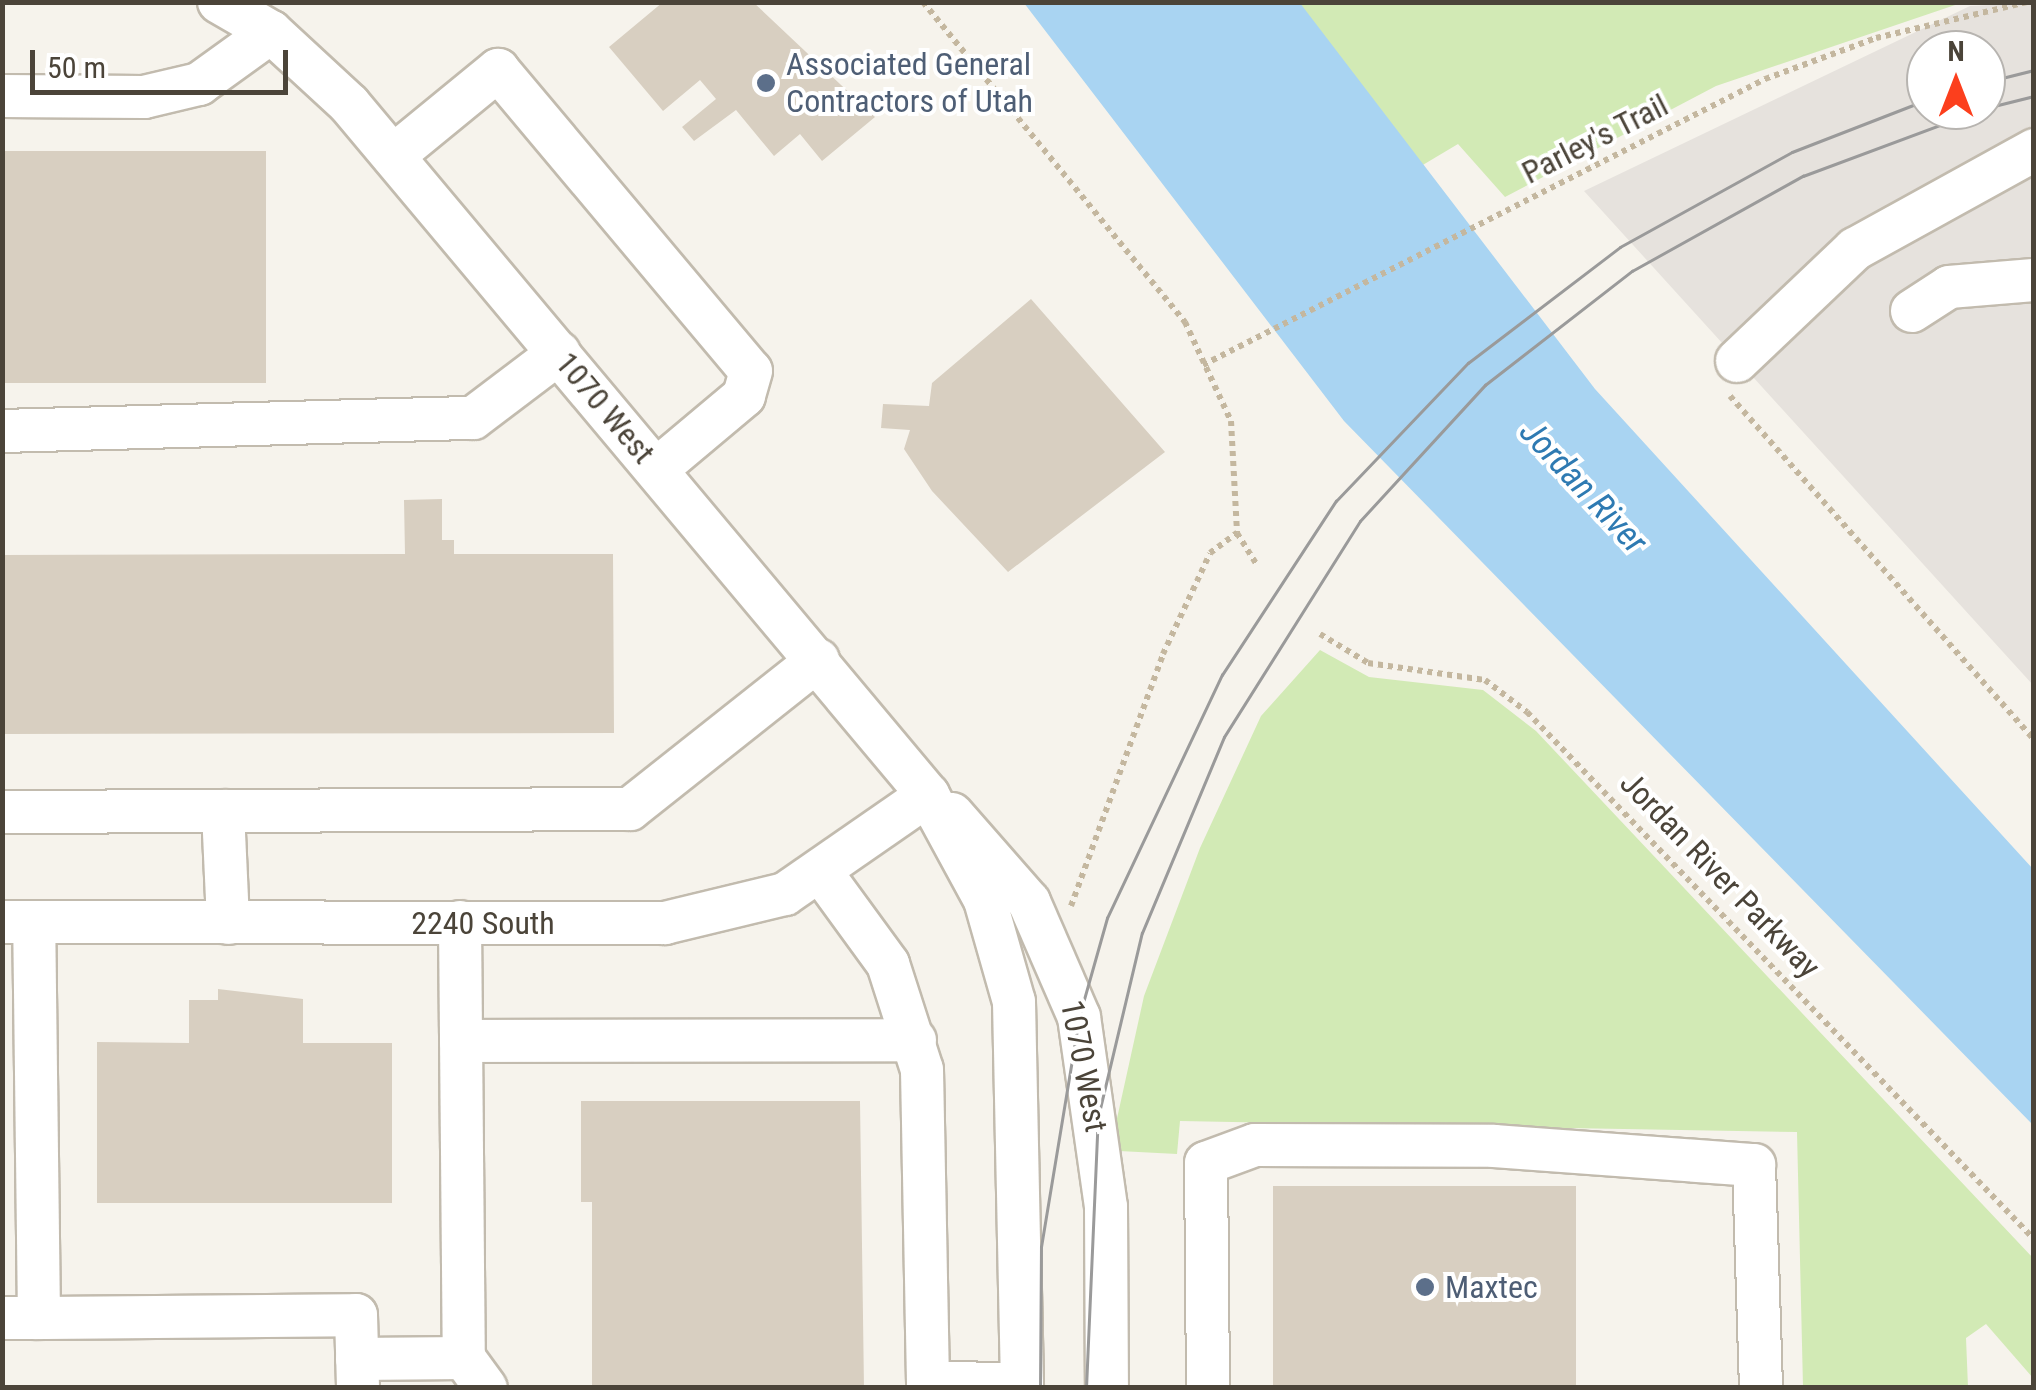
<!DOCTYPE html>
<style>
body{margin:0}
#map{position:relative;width:2036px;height:1390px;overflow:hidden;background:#f6f3ec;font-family:"Roboto Condensed",sans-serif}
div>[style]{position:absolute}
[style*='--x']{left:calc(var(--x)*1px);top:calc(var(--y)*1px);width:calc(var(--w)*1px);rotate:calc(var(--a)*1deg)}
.industrial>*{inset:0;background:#e6e2dd}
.green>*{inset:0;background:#d2eab5}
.water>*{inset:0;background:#a9d4f2}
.building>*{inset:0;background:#d8cfc1}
.path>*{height:6px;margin-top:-3px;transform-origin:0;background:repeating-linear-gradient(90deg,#c4b79f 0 5px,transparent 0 10px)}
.roads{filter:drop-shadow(2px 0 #c2bbae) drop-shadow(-2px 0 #c2bbae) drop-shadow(0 2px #c2bbae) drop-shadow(0 -2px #c2bbae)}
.minor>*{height:42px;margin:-21px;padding:0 21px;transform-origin:21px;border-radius:21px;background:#fff}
.tram>*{height:2.5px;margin:-1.25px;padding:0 1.25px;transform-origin:1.25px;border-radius:1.25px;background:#9a9a9a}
.dots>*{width:28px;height:28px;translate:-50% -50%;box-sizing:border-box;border:5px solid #fff;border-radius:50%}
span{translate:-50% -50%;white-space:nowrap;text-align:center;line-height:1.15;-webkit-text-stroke:8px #fff;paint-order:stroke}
.service-label{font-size:32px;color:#4e5e75}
.left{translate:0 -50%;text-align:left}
.street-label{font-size:32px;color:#4b4439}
.water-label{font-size:35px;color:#2e7ab2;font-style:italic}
.frame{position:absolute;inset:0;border:5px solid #4b4439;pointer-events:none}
.north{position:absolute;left:1906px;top:30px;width:100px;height:100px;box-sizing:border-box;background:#fff;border:2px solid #b7b4b0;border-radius:50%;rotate:0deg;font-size:28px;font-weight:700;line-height:40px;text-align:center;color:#4b4439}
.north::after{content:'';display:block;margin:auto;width:35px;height:45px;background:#fc3f1d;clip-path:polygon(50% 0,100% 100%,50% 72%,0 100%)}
.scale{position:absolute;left:30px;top:50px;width:258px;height:45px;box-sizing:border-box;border:5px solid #4b4439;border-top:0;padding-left:12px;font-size:30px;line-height:35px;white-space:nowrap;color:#4b4439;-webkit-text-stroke:8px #fff;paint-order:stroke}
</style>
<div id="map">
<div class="industrial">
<div style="clip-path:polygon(evenodd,2033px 3px,2033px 685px,1584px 191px,1970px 6px,2033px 3px,1926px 50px,1986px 50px,1986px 110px,1926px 110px,1926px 50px)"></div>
</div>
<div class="green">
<div style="clip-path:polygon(1256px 3px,1961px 3px,1716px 86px,1505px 197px,1458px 144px,1411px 172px)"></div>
<div style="clip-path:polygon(1320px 650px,1369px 677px,1483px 690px,1536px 731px,2033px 1258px,2033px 1378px,1986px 1324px,1966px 1338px,1968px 1387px,1803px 1387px,1797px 1132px,1180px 1121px,1177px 1154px,1119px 1151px,1116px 1123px,1144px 996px,1200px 848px,1261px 716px)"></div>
</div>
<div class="water">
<div style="clip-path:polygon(1024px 3px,1300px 3px,1595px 389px,2033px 869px,2033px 1125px,1344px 421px)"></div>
</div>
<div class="building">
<div style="clip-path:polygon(663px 2px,753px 2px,875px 117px,822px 161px,800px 134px,774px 156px,736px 110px,694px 141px,682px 127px,716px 99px,700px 80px,663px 111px,609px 47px)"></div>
<div style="clip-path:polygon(2px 151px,266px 151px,266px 383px,2px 383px)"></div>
<div style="clip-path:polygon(1031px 299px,1165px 452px,1008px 572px,932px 491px,904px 449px,910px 430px,881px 428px,883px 404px,929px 406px,932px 383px)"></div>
<div style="clip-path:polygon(442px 499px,442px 540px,454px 540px,454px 554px,613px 554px,614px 733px,2px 734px,2px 555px,405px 554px,404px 500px)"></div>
<div style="clip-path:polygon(218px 989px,303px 999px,303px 1043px,392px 1043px,392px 1203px,97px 1203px,97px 1042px,189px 1043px,189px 1000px,218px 1000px)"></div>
<div style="clip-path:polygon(581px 1101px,860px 1101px,864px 1388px,592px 1388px,592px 1202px,581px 1202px)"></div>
<div style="clip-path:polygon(1273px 1186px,1576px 1186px,1576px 1388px,1273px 1388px)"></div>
</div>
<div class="path">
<div style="--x:923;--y:2;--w:414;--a:50.7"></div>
<div style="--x:1185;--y:322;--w:109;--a:65.1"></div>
<div style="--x:1231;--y:421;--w:112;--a:86.9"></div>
<div style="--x:1237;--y:533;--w:39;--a:58"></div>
<div style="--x:1203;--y:365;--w:631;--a:-26.97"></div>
<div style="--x:1765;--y:79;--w:118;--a:-20.3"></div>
<div style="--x:1876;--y:38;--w:155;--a:-13.4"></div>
<div style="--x:1730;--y:396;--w:459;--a:48.5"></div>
<div style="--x:1320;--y:634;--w:56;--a:31.1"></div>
<div style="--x:1368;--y:663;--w:118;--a:8.3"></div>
<div style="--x:1485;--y:680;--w:53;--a:37.3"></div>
<div style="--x:1527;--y:712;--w:731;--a:46.11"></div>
<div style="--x:1071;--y:906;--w:268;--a:-69.9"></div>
<div style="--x:1163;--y:654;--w:111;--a:-65"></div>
<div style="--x:1210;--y:553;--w:34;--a:-37"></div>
</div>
<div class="roads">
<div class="minor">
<div style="--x:219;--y:2;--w:60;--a:30"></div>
<div style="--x:271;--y:32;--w:106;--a:42.7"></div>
<div style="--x:349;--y:104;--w:902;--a:50.04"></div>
<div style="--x:928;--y:795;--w:119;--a:61.5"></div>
<div style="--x:985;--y:900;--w:106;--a:74.1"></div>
<div style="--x:1014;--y:1002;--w:386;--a:88.8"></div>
<div style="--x:2;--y:96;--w:142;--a:0.4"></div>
<div style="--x:144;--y:97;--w:57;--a:-13.3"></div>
<div style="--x:199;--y:84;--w:89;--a:-35.8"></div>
<div style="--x:393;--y:156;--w:136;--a:-39.3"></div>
<div style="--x:498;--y:70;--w:393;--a:50"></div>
<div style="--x:751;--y:371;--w:26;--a:106"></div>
<div style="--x:744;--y:396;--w:114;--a:140"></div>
<div style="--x:1912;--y:311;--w:44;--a:-33"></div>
<div style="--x:1949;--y:287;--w:85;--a:-4.7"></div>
<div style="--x:1737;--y:361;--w:163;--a:-43.5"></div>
<div style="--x:1855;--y:249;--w:205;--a:-28.9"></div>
<div style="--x:2;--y:431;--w:471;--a:-1.6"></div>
<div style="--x:473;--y:418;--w:108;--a:-37.1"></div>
<div style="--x:223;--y:811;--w:112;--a:87.4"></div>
<div style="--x:2;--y:812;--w:628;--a:-0.27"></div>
<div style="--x:630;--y:809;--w:240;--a:-38.4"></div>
<div style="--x:952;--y:814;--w:117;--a:48.8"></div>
<div style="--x:1029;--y:902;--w:125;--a:66.5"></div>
<div style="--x:1079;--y:1017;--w:192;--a:81.9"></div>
<div style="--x:1106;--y:1207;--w:181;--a:89.7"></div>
<div style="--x:821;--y:872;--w:114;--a:53.9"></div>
<div style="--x:888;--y:964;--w:111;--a:72.2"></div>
<div style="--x:922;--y:1070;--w:318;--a:88.9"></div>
<div style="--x:2;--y:922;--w:663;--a:0.09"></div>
<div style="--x:665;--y:923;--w:123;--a:-13.6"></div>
<div style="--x:785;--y:894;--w:174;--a:-34.7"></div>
<div style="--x:460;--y:922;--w:436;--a:89.5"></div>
<div style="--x:464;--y:1358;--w:37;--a:54"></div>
<div style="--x:461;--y:1041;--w:454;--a:-0.1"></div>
<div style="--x:2;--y:1318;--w:37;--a:0"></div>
<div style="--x:39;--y:1318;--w:395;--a:-90.7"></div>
<div style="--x:39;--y:1318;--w:317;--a:-0.5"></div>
<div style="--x:356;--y:1315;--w:73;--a:88.4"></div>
<div style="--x:357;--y:1359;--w:107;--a:-0.5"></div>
<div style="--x:928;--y:1383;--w:94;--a:0.6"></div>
<div style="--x:1208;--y:1388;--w:225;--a:-90.5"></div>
<div style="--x:1206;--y:1163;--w:52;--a:-20.2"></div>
<div style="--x:1255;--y:1145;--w:239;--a:0.2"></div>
<div style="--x:1494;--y:1146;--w:261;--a:4.2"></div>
<div style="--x:1754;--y:1165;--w:223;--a:88.2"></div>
</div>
</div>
<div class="tram">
<div style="--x:1986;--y:82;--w:49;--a:-14"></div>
<div style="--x:1986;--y:108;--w:49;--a:-14"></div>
<div style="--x:1040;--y:1388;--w:141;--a:-89.6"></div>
<div style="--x:1041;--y:1247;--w:233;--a:-80.6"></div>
<div style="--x:1079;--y:1017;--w:103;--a:-74.2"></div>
<div style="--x:1107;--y:918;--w:269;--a:-64.7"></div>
<div style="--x:1222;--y:675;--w:208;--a:-56.8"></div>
<div style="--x:1336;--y:501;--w:191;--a:-46.3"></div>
<div style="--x:1468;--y:363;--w:191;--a:-37.3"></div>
<div style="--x:1620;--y:247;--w:196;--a:-28.9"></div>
<div style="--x:1792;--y:152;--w:144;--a:-21.2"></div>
<div style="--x:1086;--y:1388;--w:271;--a:-87.5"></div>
<div style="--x:1098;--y:1117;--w:189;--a:-76.6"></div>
<div style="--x:1142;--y:933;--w:212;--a:-67.3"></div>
<div style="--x:1224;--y:737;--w:255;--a:-57.8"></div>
<div style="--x:1360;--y:521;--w:185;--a:-47.4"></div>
<div style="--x:1485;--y:385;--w:186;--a:-37.8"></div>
<div style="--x:1632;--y:271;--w:196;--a:-29.1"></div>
<div style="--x:1803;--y:176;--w:189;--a:-20.4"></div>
</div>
<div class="dots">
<div style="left:766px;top:83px;background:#5c6f8a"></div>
<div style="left:1425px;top:1287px;background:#5c6f8a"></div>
</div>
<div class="service-label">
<span class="left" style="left:786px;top:83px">Associated General<br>Contractors of Utah</span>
<span class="left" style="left:1445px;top:1287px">Maxtec</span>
</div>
<div class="street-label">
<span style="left:1595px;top:139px;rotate:-27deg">Parley's Trail</span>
<span style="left:605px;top:408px;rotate:50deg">1070 West</span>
<span style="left:1720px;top:875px;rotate:46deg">Jordan River Parkway</span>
<span style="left:483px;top:923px">2240 South</span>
<span style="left:1084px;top:1066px;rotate:79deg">1070 West</span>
</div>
<div class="water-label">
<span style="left:1583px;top:487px;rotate:47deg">Jordan River</span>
</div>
<div class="frame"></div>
<div class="north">N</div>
<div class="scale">50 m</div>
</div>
